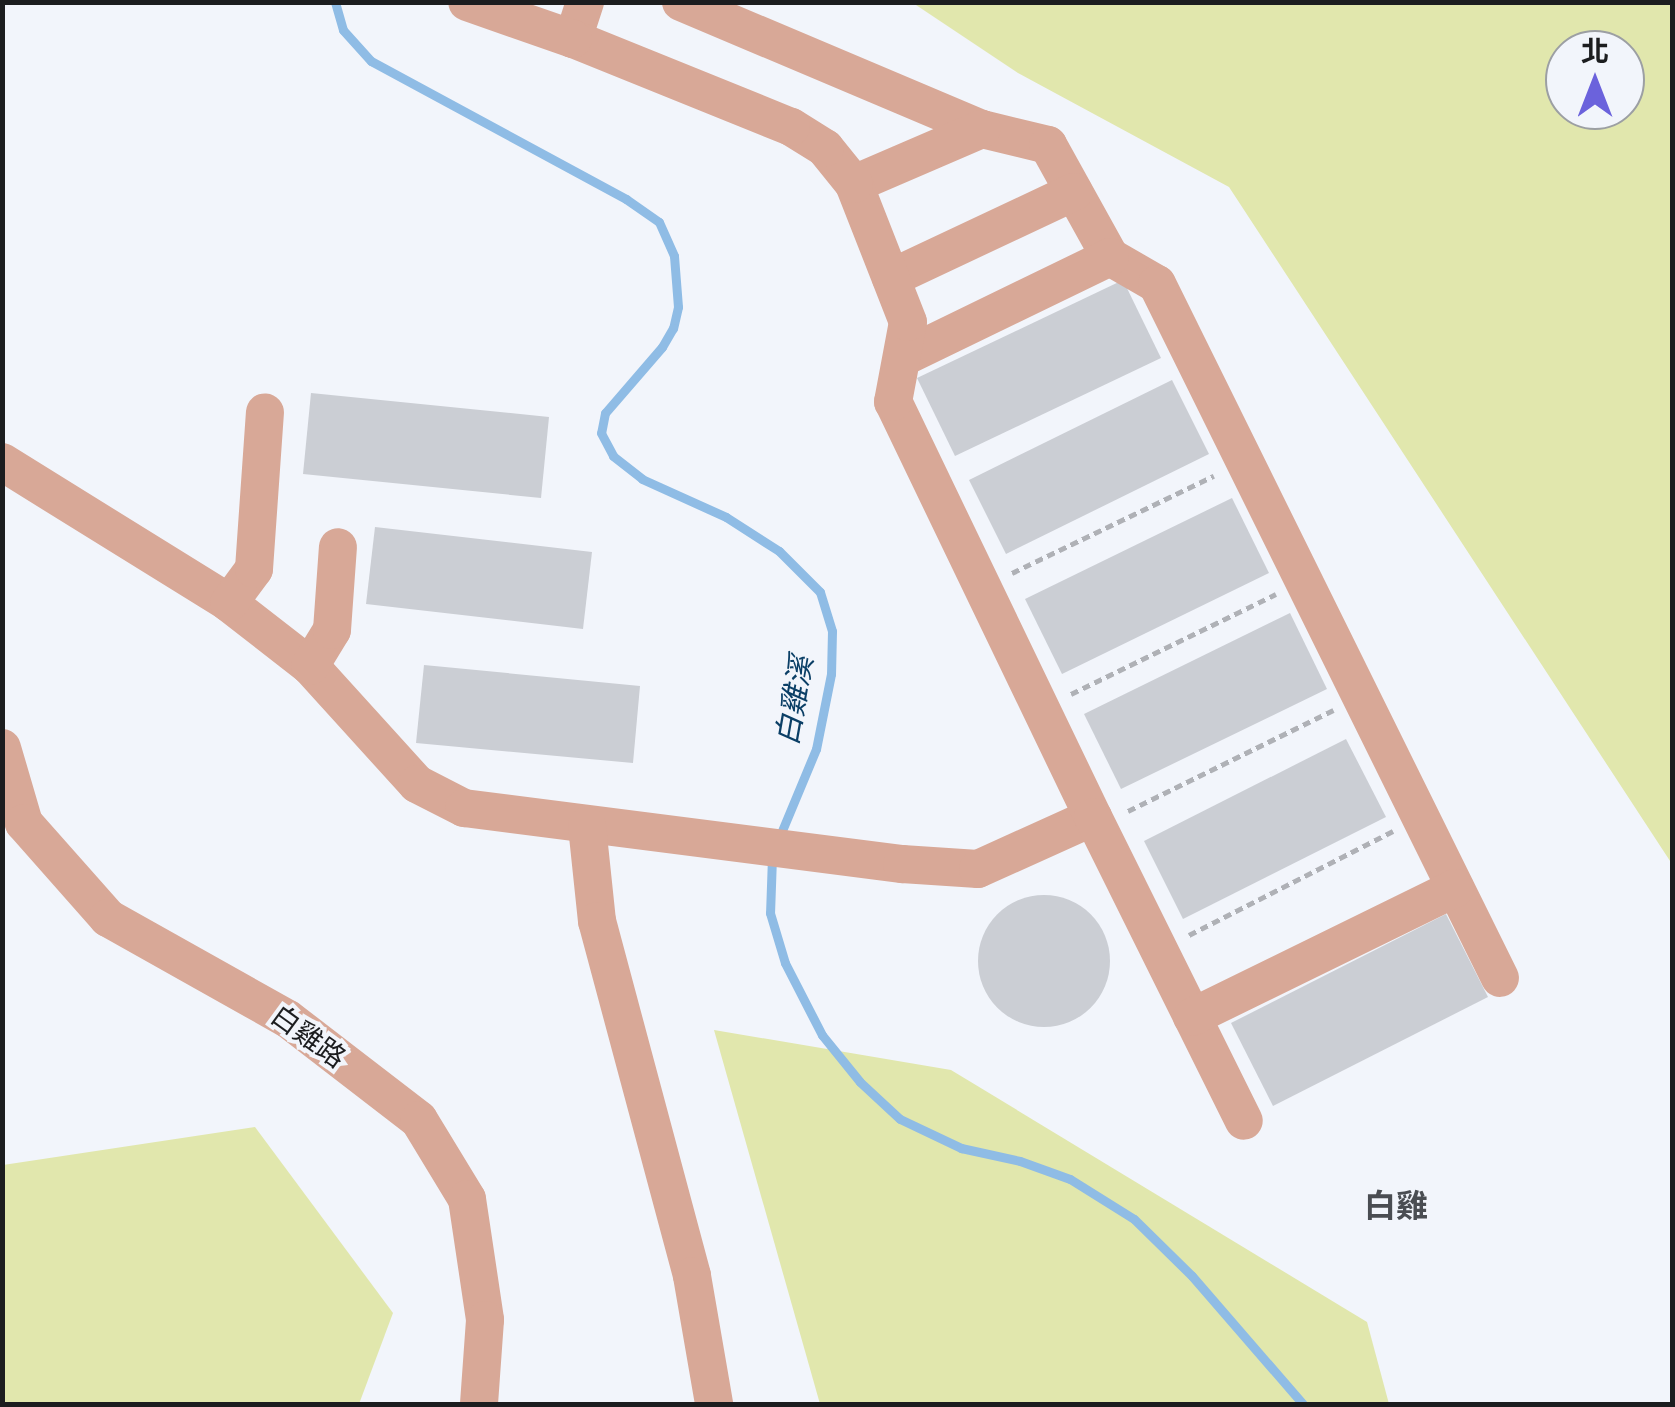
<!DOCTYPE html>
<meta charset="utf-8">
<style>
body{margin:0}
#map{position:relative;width:1675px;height:1407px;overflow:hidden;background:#f2f5fb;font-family:"Source Sans 3","Noto Sans TC",sans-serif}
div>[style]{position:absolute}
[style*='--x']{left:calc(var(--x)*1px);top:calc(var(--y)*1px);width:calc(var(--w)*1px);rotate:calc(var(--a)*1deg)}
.green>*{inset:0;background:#e1e7ad}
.stream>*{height:9px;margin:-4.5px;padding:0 4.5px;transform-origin:4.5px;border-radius:4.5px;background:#8fbce5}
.building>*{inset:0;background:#cbced4}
.round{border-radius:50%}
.path>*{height:5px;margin-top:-2.5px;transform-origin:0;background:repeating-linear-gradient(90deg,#afb1b6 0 8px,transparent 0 13px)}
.minor>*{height:38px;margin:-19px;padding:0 19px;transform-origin:19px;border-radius:19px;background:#d8a897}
span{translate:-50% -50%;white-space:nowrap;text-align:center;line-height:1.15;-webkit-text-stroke:8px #f2f5fb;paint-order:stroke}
.street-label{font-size:28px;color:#1c1d1f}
.water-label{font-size:30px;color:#0b3f66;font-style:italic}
.quarter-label{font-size:32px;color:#4a4d52;font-weight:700}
.frame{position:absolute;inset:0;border:5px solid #1c1d1f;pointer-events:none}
.north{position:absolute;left:1545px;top:30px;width:100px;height:100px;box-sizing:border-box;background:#f2f5fb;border:2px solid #9c9fa3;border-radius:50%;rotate:0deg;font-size:28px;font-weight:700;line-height:40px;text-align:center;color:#1c1d1f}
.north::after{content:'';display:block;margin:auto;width:35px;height:45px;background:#6b62dc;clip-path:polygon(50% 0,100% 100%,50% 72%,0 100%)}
</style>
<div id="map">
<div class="green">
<div style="clip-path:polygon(evenodd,913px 3px,1672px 3px,1672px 864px,1229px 187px,1018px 73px,913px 3px,1565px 50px,1625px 50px,1625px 110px,1565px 110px,1565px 50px)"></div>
<div style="clip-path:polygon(714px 1030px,951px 1070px,1367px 1322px,1389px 1404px,820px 1404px)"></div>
<div style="clip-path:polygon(255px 1127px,393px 1313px,359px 1404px,3px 1404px,3px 1165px)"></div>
</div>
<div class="stream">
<div style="--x:335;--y:2;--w:29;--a:74"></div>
<div style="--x:343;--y:30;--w:42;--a:47.9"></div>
<div style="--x:371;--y:61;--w:290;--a:28.4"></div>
<div style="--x:626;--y:199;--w:40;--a:34.9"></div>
<div style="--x:659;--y:222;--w:37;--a:66"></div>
<div style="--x:674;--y:256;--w:51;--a:85.5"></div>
<div style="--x:678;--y:307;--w:22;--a:103"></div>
<div style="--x:673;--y:328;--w:22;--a:120"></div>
<div style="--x:662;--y:347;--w:87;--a:130.8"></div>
<div style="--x:605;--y:413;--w:20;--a:101"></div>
<div style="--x:601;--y:433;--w:26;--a:62"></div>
<div style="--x:613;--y:456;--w:37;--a:38"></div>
<div style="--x:642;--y:479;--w:92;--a:24.3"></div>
<div style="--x:726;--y:517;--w:63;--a:32.7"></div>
<div style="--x:779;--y:551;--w:58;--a:45"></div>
<div style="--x:820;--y:592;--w:41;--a:72.9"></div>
<div style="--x:832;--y:631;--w:43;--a:91.3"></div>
<div style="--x:831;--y:674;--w:76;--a:101.3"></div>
<div style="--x:816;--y:749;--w:96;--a:112.6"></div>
<div style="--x:772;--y:857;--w:56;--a:92"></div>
<div style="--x:770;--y:913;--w:52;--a:73.3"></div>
<div style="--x:785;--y:963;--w:81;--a:62.8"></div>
<div style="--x:822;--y:1035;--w:60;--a:51"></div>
<div style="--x:860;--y:1082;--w:54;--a:42.8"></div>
<div style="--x:900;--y:1119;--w:68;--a:25.4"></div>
<div style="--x:961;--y:1148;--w:60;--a:12.4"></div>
<div style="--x:1020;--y:1161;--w:53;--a:19.8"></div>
<div style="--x:1070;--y:1179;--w:75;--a:32"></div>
<div style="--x:1134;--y:1219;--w:81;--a:44.5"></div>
<div style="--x:1192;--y:1276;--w:169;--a:49.1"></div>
</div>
<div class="building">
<div style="clip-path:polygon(1123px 280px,1161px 358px,955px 456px,917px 378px)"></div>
<div style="clip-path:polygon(1172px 380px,1209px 454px,1006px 554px,969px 480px)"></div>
<div style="clip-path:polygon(311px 393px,549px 417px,541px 498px,303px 474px)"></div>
<div style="clip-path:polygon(1232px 498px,1269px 573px,1062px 674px,1025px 599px)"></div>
<div style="clip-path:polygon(375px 527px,592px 552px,583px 629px,366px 604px)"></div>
<div style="clip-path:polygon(1290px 613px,1327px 689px,1121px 789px,1084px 714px)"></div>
<div style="clip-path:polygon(424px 665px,640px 686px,633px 763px,416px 743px)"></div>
<div style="clip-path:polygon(1346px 739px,1386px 817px,1183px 919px,1144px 841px)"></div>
<div class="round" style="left:978px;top:895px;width:132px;height:132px"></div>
<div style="clip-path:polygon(1446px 914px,1488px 997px,1273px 1106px,1231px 1023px)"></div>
</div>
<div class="path">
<div style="--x:1012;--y:573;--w:224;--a:-25.7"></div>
<div style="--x:1071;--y:694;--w:228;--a:-26"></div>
<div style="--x:1128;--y:811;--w:229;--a:-26.2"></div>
<div style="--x:1189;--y:935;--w:229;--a:-27"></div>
</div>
<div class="minor">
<div style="--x:681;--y:2;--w:327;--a:22.9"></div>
<div style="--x:982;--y:129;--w:68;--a:13.6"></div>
<div style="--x:1048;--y:145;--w:128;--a:61"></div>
<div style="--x:1110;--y:257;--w:54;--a:29.9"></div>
<div style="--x:1157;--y:284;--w:774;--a:63.7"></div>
<div style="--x:573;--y:39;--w:39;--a:-72"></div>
<div style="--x:854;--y:184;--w:139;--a:-23.3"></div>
<div style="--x:891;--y:278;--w:202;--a:-25.2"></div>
<div style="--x:902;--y:358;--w:231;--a:-25.9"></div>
<div style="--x:2;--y:462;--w:267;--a:31.8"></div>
<div style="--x:229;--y:603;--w:103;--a:37.9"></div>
<div style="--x:310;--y:666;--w:159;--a:47.8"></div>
<div style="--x:417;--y:784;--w:53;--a:27.1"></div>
<div style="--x:464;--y:808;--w:442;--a:7.3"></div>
<div style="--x:902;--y:864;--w:76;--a:3.8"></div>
<div style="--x:978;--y:869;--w:126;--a:-24.3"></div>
<div style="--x:1093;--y:817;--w:461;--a:-115.7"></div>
<div style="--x:893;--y:402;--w:81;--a:-79.4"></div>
<div style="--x:908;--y:322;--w:148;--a:-111.4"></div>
<div style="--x:854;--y:184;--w:46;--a:-128.9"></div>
<div style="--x:825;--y:148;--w:40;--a:-148"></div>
<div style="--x:791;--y:127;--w:235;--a:-158"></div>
<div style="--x:573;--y:39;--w:112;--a:-160.8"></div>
<div style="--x:229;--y:603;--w:42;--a:-53.7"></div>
<div style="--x:254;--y:569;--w:157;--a:-86"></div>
<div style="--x:310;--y:666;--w:42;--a:-58.6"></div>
<div style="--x:332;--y:630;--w:83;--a:-85.9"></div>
<div style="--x:2;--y:748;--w:78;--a:73.7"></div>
<div style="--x:24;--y:823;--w:127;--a:48.5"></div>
<div style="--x:108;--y:918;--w:206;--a:29.3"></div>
<div style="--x:288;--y:1019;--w:165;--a:37.6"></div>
<div style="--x:419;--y:1120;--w:92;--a:58.7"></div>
<div style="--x:467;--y:1199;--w:122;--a:81.5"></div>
<div style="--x:485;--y:1320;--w:84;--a:94.1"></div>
<div style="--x:1093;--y:817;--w:339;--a:63.6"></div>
<div style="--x:587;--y:826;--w:96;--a:84"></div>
<div style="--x:597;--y:921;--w:367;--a:75"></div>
<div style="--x:692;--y:1276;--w:130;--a:80.2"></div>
<div style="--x:1192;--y:1017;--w:293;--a:-26.1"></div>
</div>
<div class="street-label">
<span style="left:308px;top:1037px;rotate:36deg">白雞路</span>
</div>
<div class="water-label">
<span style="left:796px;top:701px;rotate:-80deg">白雞溪</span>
</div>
<div class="quarter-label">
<span style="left:1396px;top:1207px">白雞</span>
</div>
<div class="frame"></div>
<div class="north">北</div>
</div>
